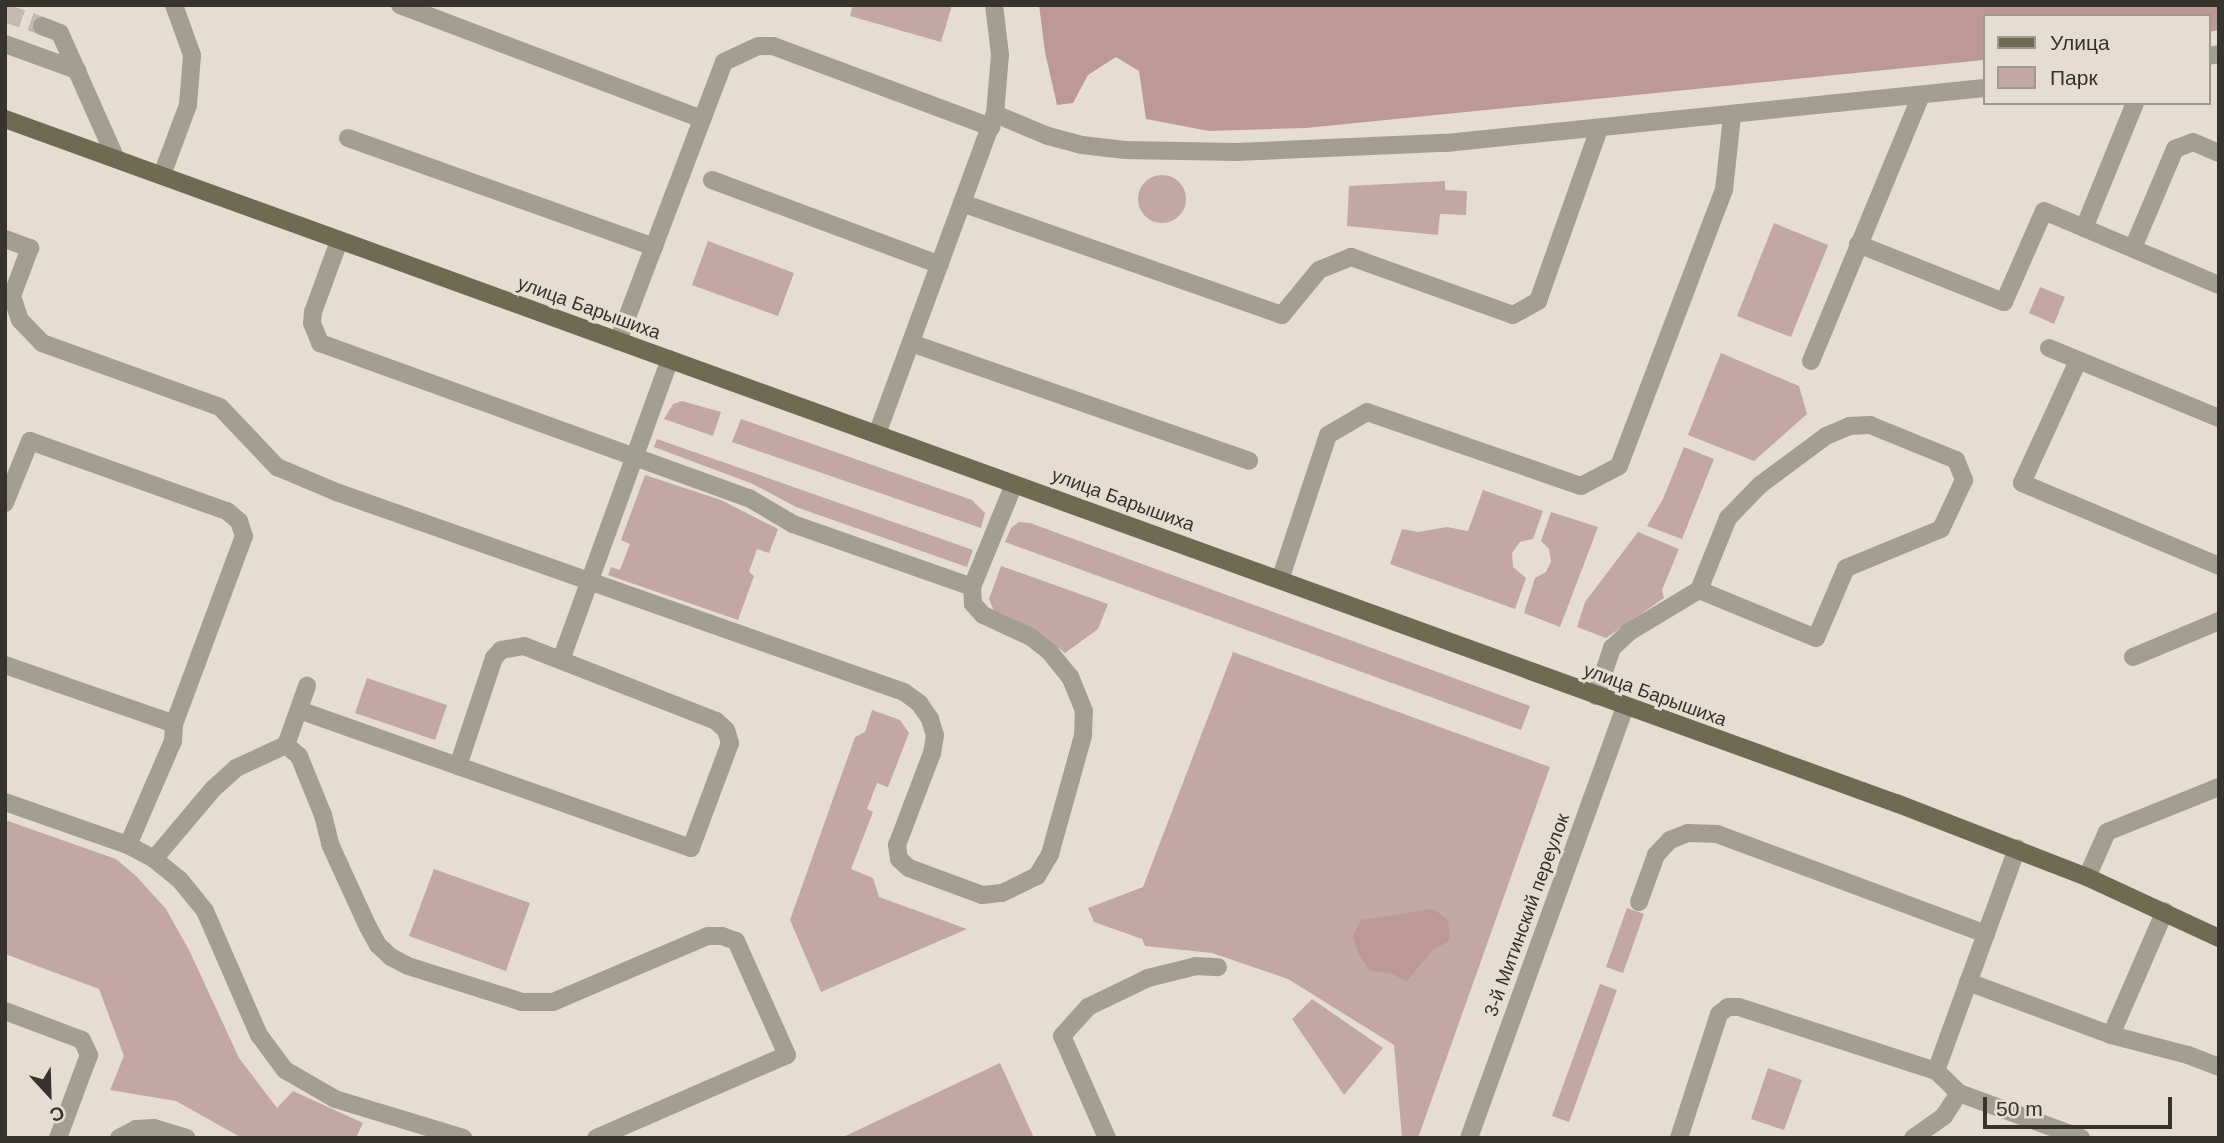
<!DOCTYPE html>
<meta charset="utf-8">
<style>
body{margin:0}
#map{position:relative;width:2224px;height:1143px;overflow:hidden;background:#e6ddd2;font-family:Arial,sans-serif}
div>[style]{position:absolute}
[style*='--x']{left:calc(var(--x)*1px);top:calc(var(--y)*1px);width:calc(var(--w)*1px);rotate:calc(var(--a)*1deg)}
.green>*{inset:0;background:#c2a7a4}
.round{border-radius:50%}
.forest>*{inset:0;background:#bc9995}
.minor-tunnel>*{height:18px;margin-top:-9px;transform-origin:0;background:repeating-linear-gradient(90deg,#c3bbb1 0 18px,transparent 0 27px)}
.minor>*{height:18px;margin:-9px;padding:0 9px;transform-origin:9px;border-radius:9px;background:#a29f92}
.major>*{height:18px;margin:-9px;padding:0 9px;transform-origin:9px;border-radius:9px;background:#6f6b53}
span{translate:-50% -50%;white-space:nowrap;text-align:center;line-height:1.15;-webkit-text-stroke:6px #e6ddd2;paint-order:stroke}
.street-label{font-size:19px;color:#36332e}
.frame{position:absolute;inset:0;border:7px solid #36332e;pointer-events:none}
.legend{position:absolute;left:1983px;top:14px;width:228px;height:91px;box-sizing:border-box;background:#e6ddd2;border:2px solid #a09990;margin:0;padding:9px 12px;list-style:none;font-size:21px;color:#36332e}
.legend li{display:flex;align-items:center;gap:14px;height:35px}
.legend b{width:35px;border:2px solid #a09990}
.north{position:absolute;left:14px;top:1059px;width:70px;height:70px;-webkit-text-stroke:5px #e6ddd2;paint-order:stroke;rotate:158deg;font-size:19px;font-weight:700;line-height:28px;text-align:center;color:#36332e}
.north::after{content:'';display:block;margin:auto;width:24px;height:32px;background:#36332e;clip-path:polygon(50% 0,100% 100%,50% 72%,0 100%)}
.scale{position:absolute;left:1983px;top:1097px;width:189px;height:32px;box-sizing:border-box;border:4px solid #36332e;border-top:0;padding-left:9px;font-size:21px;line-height:24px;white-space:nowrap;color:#36332e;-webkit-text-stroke:5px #e6ddd2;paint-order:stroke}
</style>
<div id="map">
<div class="green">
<div style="clip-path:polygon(853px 5px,952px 5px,941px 42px,850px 16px)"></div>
<div class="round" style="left:1138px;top:175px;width:48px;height:48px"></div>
<div style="clip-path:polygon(1445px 181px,1445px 190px,1467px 191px,1466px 215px,1440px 214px,1438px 235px,1347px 226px,1349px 186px)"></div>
<div style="clip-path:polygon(1774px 223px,1828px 245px,1791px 337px,1737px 316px)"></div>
<div style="clip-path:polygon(708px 241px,794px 273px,778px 316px,692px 285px)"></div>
<div style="clip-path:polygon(2040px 287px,2065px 297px,2054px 324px,2029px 313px)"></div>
<div style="clip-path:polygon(1721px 353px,1799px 386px,1807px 414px,1754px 461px,1688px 435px)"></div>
<div style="clip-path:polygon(682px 401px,721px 412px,713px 436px,664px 419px,673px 404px)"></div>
<div style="clip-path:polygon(741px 419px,972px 500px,985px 513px,981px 528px,732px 442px)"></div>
<div style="clip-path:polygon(657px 439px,973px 550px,967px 567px,796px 507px,753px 484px,654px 447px)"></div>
<div style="clip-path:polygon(1684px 447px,1714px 459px,1682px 539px,1647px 526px,1663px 499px)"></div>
<div style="clip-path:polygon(645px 475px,721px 500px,778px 529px,769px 553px,757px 549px,749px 572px,754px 576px,738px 620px,608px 575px,611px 567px,620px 570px,630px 544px,621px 540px)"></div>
<div style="clip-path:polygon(1483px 490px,1543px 511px,1533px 539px,1520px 542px,1512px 553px,1513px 567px,1526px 578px,1515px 609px,1390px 564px,1402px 529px,1418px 532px,1447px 527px,1468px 531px)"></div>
<div style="clip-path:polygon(1551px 512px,1598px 527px,1560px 627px,1524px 613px,1535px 578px,1546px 572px,1551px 561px,1549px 549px,1541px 541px)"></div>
<div style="clip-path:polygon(1019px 522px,1030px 523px,1530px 706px,1521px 730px,1005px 542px,1011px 528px)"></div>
<div style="clip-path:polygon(1638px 532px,1679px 549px,1662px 590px,1664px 598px,1606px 638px,1577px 627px,1585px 602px)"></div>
<div style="clip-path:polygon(1001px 566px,1108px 604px,1098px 629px,1065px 653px,1039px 632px,1002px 616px,994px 611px,989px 599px)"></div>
<div style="clip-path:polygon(1233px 652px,1550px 767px,1418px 1138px,1402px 1138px,1394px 1045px,1288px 979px,1212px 953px,1145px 946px,1142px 939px,1094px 922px,1088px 908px,1143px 887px)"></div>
<div style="clip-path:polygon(367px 678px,447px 705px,435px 740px,355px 713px)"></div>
<div style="clip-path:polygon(872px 710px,900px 720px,909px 733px,888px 787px,877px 783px,867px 809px,873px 812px,851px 869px,873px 878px,879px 897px,967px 929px,821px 992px,790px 920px,855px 737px,865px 732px)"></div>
<div style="clip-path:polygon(5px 820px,116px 859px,136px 876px,166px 909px,189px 950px,239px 1058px,277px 1108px,293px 1091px,363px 1123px,356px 1138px,242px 1138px,176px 1101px,110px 1090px,124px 1056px,99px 989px,5px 954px)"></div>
<div style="clip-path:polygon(434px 869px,530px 903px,506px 971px,409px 936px)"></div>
<div style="clip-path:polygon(1627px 908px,1644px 914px,1623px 973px,1606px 967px)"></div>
<div style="clip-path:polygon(1600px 984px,1617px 990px,1569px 1122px,1552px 1116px)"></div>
<div style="clip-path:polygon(1312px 999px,1383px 1048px,1344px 1095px,1292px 1019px)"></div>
<div style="clip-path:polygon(1000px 1063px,1034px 1138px,841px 1138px)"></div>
<div style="clip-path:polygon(1768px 1068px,1802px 1080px,1784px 1130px,1751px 1119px)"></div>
</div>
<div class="forest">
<div style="clip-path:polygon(1039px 5px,2219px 5px,2219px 30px,2208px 32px,2208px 16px,1984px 16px,1984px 60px,1306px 128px,1209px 131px,1146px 119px,1139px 71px,1116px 57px,1088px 75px,1073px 103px,1057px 105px,1045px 52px)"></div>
<div style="clip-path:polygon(1433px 909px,1448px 920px,1450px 940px,1433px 950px,1407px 981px,1390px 973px,1370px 971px,1359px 955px,1353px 936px,1361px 920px)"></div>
</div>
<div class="minor-tunnel">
<div style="--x:5;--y:13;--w:39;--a:19"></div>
</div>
<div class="minor">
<div style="--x:400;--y:5;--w:323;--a:20.7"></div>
<div style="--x:42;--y:26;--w:19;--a:21"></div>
<div style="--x:60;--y:33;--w:138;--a:66"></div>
<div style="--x:5;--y:44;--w:77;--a:19.9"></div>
<div style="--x:2208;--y:56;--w:11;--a:-10"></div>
<div style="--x:995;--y:114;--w:57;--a:22.5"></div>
<div style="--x:1048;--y:136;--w:35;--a:15"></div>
<div style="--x:1082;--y:145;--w:43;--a:6.6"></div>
<div style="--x:1125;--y:150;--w:111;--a:1"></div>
<div style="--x:1236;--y:152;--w:210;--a:-2.5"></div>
<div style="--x:1446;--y:143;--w:541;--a:-5.84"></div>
<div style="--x:348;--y:138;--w:325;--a:19.6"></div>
<div style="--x:162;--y:175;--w:75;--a:-69.6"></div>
<div style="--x:188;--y:105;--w:50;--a:-85.4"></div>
<div style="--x:192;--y:55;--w:53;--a:-109.8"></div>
<div style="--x:712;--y:180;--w:243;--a:20.4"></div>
<div style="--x:962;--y:203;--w:339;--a:19.3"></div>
<div style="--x:1282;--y:315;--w:58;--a:-50.6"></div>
<div style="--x:1319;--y:270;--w:35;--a:-22"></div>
<div style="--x:1351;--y:257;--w:172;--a:19.7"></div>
<div style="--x:1513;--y:315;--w:29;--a:-29"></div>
<div style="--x:1538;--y:301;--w:182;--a:-70.5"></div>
<div style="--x:2084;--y:228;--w:147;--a:22.9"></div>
<div style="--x:5;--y:239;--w:27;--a:20"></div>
<div style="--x:30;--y:248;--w:51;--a:110.6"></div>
<div style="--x:12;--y:296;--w:25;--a:72"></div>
<div style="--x:20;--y:320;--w:32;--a:46"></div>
<div style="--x:42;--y:343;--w:189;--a:19.8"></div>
<div style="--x:220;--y:407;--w:83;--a:46.5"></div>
<div style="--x:277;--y:467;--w:67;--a:22.8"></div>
<div style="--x:339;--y:493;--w:599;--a:19.4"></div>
<div style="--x:904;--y:692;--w:19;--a:36"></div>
<div style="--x:919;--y:703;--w:19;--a:55"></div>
<div style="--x:930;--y:719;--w:17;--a:73"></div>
<div style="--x:935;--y:735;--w:18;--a:99"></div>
<div style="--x:932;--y:753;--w:98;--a:110.8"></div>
<div style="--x:897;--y:845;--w:14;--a:82"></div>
<div style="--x:899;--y:859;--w:13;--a:42"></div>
<div style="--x:909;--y:868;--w:78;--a:20.3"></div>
<div style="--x:982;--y:895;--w:20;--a:-6"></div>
<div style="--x:1002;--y:893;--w:39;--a:-26"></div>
<div style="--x:1037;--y:876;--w:26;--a:-59"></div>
<div style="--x:1050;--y:854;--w:123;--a:-74.4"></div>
<div style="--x:1083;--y:736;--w:25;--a:-88"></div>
<div style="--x:1084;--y:711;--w:37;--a:-112"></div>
<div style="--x:1070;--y:677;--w:32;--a:-129"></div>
<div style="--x:1050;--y:652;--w:24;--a:-142"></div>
<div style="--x:1031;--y:637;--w:53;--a:-155.4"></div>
<div style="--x:983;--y:615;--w:15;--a:-132"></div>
<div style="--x:973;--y:604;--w:17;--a:-93"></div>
<div style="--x:972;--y:587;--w:111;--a:-67.8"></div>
<div style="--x:339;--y:241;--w:76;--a:110.1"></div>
<div style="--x:313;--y:312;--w:11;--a:95"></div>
<div style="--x:312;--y:323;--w:22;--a:68"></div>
<div style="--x:320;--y:343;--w:456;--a:19.9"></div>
<div style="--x:749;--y:498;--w:51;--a:30.6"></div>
<div style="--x:793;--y:524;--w:190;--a:19.4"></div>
<div style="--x:1858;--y:244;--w:157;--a:21.7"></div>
<div style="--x:2004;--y:302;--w:99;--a:-66.3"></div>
<div style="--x:2044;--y:211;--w:43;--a:23"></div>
<div style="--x:2084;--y:228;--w:135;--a:-67.8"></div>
<div style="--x:2133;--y:248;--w:108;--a:-67"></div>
<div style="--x:2175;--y:149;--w:19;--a:-21"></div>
<div style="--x:2193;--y:142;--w:28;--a:23"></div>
<div style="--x:618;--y:341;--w:298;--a:-69.2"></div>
<div style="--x:724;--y:62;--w:38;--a:-25"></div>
<div style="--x:759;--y:46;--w:14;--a:0"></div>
<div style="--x:773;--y:46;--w:233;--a:20.4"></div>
<div style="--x:911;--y:343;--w:358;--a:19.2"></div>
<div style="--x:2049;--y:348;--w:184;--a:22.4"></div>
<div style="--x:1811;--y:361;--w:288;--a:-67.5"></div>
<div style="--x:2078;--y:361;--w:134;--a:114.7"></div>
<div style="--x:2022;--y:483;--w:214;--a:22.8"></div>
<div style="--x:877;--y:434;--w:341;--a:-69.8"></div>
<div style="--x:995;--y:114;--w:59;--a:-85.2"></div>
<div style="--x:1000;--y:55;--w:50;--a:-96.8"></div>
<div style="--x:5;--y:503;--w:67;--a:-68"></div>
<div style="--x:30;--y:441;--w:209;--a:19.6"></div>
<div style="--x:227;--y:511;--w:16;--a:40"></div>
<div style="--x:239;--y:521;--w:16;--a:72"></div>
<div style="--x:244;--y:536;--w:201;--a:110.4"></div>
<div style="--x:174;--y:724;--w:17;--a:93"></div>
<div style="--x:173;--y:741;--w:113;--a:113.4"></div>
<div style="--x:1280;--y:580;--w:153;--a:-71.7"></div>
<div style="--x:1328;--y:435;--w:45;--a:-30.5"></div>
<div style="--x:1367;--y:412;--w:226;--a:19.1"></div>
<div style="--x:1581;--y:486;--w:43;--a:-27.8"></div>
<div style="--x:1619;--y:466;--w:295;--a:-69.2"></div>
<div style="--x:1724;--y:190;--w:74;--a:-83.8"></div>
<div style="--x:524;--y:646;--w:206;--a:21.3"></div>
<div style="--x:716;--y:721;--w:13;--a:42"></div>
<div style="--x:726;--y:730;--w:14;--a:73"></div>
<div style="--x:730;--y:743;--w:112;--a:110.4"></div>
<div style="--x:691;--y:848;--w:247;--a:-160.6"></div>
<div style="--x:458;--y:766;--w:114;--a:-71.6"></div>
<div style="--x:494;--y:658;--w:11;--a:-49"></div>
<div style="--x:501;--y:650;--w:23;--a:-10"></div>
<div style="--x:2133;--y:657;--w:93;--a:-22.7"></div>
<div style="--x:561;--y:660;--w:320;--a:-70.1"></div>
<div style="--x:5;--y:665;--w:179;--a:19.2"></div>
<div style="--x:1596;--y:696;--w:51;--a:-71.6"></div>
<div style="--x:1612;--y:648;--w:23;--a:-43"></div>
<div style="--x:1629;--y:632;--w:82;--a:-31"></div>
<div style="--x:1699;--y:590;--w:78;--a:-68.1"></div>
<div style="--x:1728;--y:518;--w:46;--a:-45.9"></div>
<div style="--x:1760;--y:485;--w:82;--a:-36.6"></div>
<div style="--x:1826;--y:436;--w:25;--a:-23"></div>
<div style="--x:1849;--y:426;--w:21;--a:-3"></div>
<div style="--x:1870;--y:425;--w:93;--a:22.1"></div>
<div style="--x:1956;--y:460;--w:22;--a:68"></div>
<div style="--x:1964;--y:480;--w:54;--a:115.1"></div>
<div style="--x:1941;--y:529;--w:103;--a:157.7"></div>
<div style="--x:1846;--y:568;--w:76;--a:113.2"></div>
<div style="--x:1816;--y:638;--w:126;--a:-157.7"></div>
<div style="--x:299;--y:710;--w:169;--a:19.4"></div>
<div style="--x:286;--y:745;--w:63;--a:-70.4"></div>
<div style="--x:5;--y:802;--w:130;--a:19.3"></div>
<div style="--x:128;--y:845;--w:30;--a:28"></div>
<div style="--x:154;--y:859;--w:33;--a:39"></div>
<div style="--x:180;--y:880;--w:40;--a:51"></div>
<div style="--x:205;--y:911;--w:135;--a:66.5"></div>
<div style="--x:259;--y:1035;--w:44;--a:53.4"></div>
<div style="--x:285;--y:1070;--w:58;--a:30.1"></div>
<div style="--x:335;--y:1099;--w:134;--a:16.9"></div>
<div style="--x:154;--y:859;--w:92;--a:-49.9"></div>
<div style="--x:213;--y:789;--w:31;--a:-42"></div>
<div style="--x:236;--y:768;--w:55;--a:-24.7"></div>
<div style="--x:286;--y:745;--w:17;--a:40"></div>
<div style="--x:299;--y:756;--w:64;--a:67.9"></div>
<div style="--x:323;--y:815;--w:30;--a:76"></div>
<div style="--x:330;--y:844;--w:91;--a:65.4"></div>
<div style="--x:368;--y:927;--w:21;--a:61"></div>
<div style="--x:378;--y:945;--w:18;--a:43"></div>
<div style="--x:391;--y:957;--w:19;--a:28"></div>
<div style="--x:408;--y:966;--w:120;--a:17.5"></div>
<div style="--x:522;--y:1002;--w:31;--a:0"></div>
<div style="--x:553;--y:1002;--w:168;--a:-23.1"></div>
<div style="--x:708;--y:936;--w:14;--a:0"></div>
<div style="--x:722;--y:936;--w:15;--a:20"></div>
<div style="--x:736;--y:941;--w:125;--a:65.9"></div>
<div style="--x:787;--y:1055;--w:208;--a:156.5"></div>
<div style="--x:2087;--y:877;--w:49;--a:-66"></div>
<div style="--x:2107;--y:832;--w:121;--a:-21.9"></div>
<div style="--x:1639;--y:902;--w:50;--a:-70.1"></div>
<div style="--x:1656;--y:855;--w:21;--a:-47"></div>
<div style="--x:1670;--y:840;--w:19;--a:-21"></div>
<div style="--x:1688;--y:833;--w:29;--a:2"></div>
<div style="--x:1717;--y:834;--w:287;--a:20.4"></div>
<div style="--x:1968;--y:982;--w:153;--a:20.3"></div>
<div style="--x:2111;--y:1035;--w:80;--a:14.6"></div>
<div style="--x:2188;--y:1055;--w:33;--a:21"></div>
<div style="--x:5;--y:1011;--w:82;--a:20.6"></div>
<div style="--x:82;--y:1040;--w:17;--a:65"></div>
<div style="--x:89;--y:1055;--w:89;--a:110.5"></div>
<div style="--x:2111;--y:1035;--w:135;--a:-66.5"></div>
<div style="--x:1959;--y:1093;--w:130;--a:20.2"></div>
<div style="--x:119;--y:1138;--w:19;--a:-28"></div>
<div style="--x:136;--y:1129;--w:18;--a:-3"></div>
<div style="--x:154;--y:1128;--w:34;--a:17"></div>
<div style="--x:1107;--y:1138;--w:111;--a:-113.8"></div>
<div style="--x:1062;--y:1036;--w:39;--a:-48"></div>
<div style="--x:1088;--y:1007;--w:67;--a:-25.8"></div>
<div style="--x:1148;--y:978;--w:49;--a:-14"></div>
<div style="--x:1196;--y:966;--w:22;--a:3"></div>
<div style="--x:1469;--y:1138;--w:459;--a:-70.1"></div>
<div style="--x:1679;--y:1138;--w:130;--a:-72.1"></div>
<div style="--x:1719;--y:1014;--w:11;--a:-38"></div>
<div style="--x:1728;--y:1007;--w:11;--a:0"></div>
<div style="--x:1739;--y:1007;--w:207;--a:18"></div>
<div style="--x:1913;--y:1138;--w:38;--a:-35"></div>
<div style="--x:1944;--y:1116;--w:27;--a:-57"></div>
<div style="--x:1959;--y:1093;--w:32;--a:-136"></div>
<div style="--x:1936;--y:1071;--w:237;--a:-70"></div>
</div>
<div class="major">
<div style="--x:5;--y:119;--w:2011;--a:19.89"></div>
<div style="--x:1896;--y:803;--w:205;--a:21.2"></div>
<div style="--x:2087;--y:877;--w:145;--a:24.8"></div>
</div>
<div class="street-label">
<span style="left:589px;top:308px;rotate:20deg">улица Барышиха</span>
<span style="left:1123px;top:500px;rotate:20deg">улица Барышиха</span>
<span style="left:1655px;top:695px;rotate:20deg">улица Барышиха</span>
<span style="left:1527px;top:915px;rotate:-70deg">3-й Митинский переулок</span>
</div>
<div class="frame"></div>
<ul class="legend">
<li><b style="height:9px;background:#6f6b53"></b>Улица</li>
<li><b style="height:19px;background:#c2a7a4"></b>Парк</li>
</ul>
<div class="north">С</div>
<div class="scale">50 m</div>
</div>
